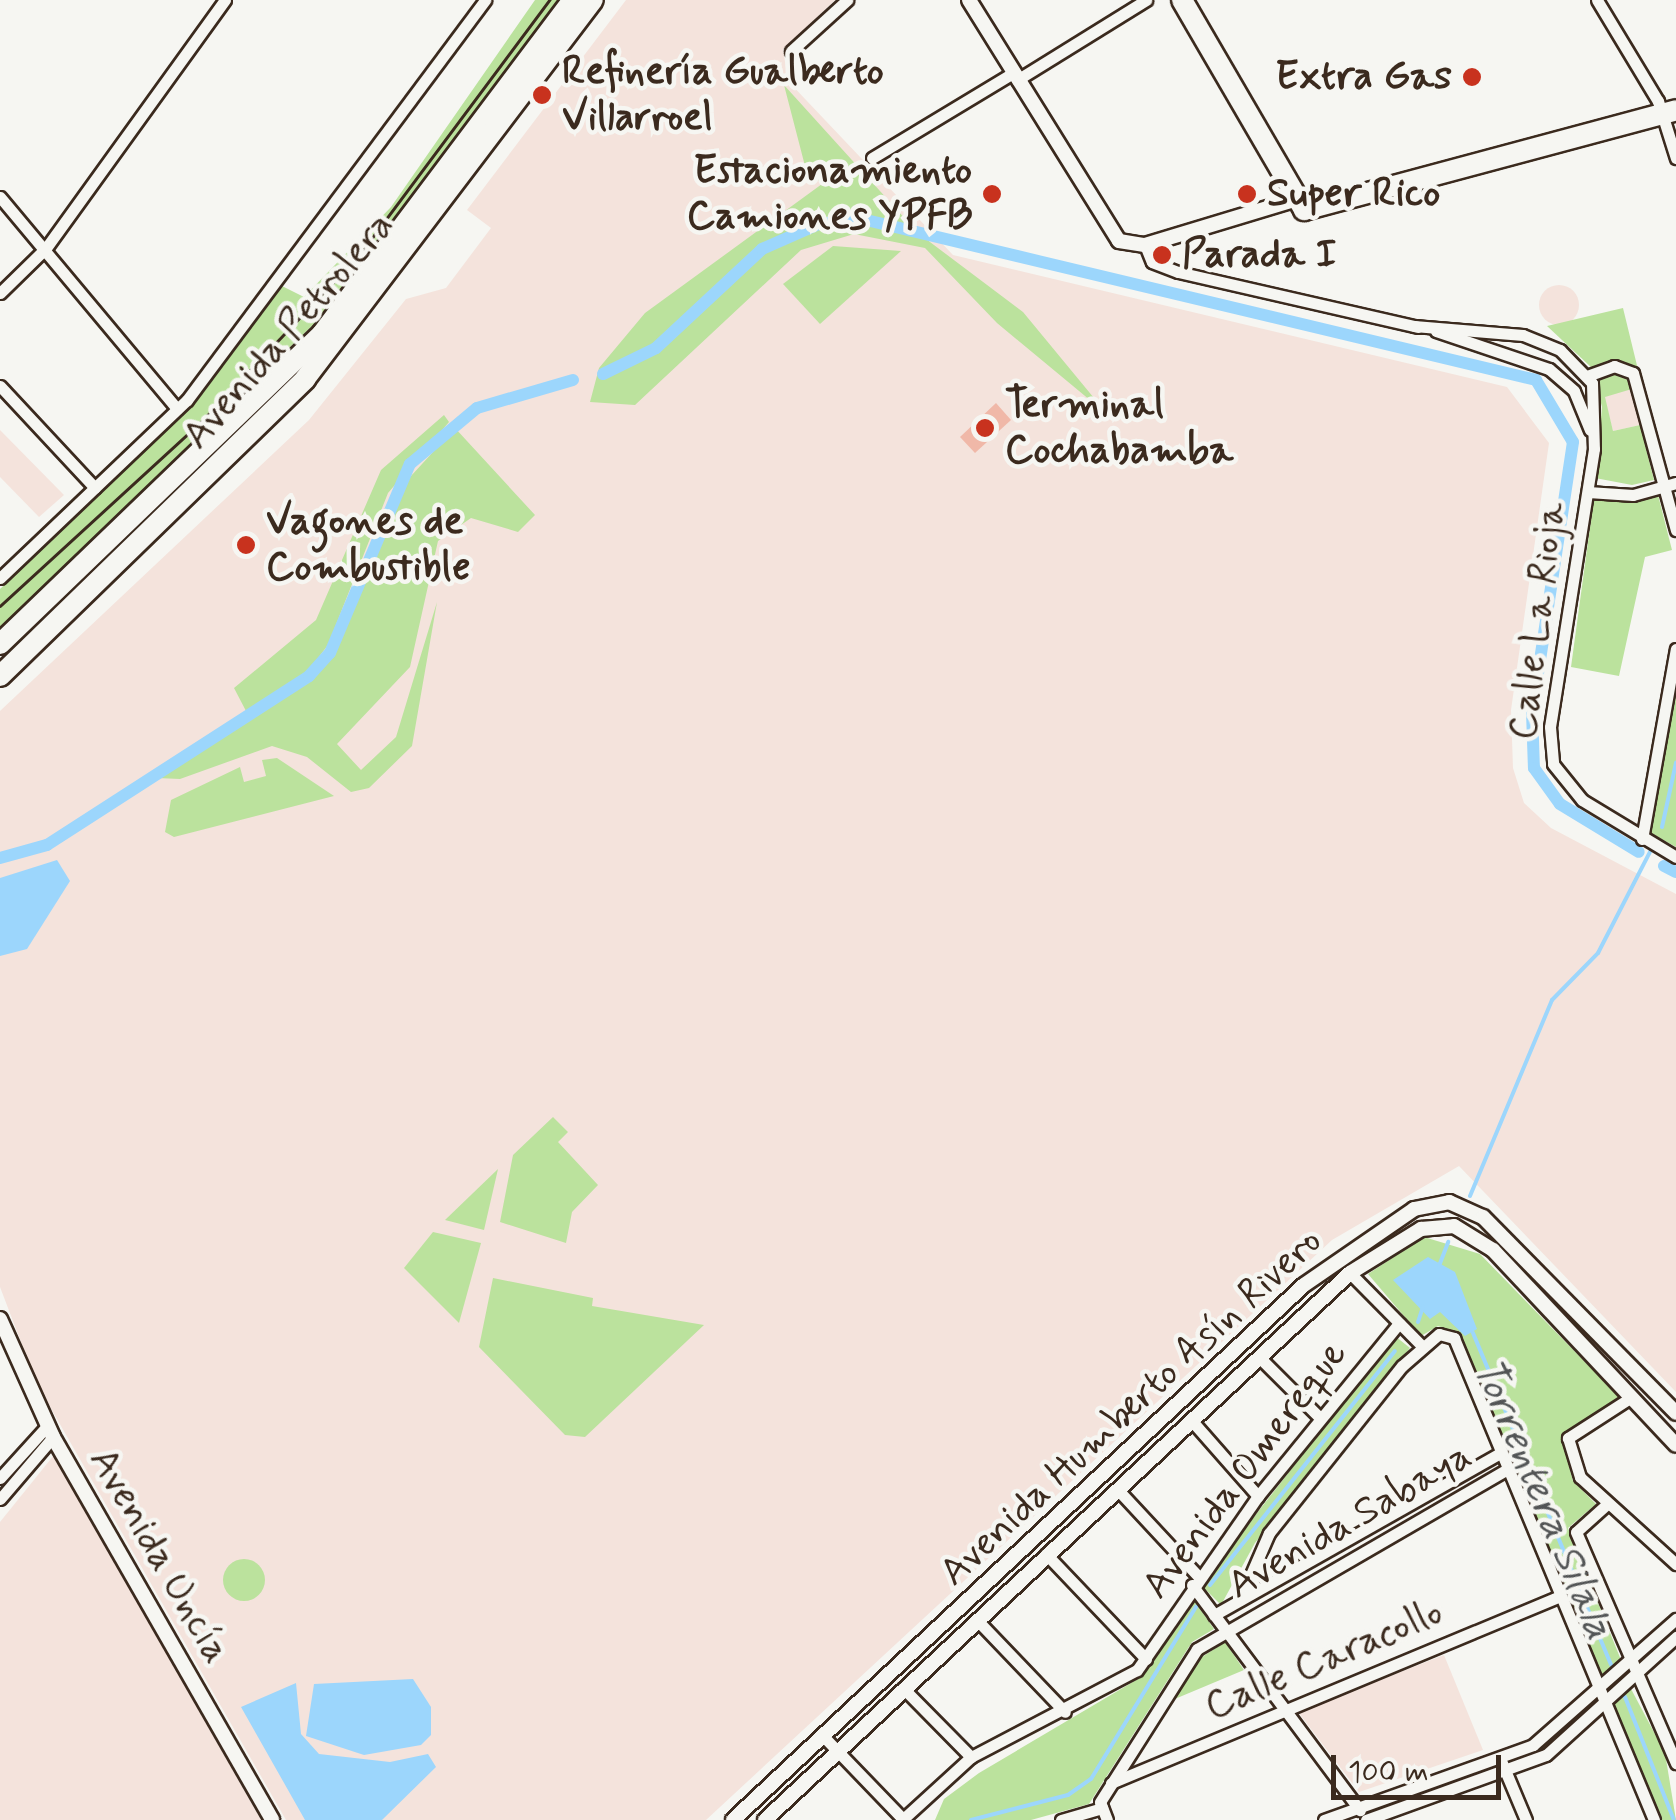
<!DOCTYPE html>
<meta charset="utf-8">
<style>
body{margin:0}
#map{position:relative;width:1676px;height:1820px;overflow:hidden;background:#f6f6f2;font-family:Mynerve,sans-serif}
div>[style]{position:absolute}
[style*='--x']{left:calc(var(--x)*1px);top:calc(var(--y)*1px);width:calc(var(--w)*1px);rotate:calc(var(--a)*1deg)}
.built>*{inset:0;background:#f4e3dc}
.round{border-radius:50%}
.green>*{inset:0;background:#bbe29d}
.water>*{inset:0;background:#9cd6fc}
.stream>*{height:4px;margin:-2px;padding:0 2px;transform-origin:2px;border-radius:2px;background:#9cd6fc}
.canal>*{height:12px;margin:-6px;padding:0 6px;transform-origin:6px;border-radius:6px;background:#9cd6fc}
.building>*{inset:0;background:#f0b8a8}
.roads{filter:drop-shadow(2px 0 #3b2a1e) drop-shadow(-2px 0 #3b2a1e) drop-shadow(0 2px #3b2a1e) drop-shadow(0 -2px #3b2a1e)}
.minor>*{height:11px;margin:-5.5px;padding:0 5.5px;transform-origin:5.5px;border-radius:5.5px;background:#f6f6f2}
.tertiary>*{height:14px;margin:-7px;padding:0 7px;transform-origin:7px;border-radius:7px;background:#f6f6f2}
.trunk>*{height:20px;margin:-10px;padding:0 10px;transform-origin:10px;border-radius:10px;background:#f6f6f2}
.tram>*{height:2.5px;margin:-1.25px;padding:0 1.25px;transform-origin:1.25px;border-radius:1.25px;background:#3b2a1e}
.dots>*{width:28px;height:28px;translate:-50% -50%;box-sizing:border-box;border:5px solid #f6f6f2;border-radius:50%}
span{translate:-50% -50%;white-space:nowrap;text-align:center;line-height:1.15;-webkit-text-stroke:9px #f6f6f2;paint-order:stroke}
.poi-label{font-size:40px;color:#3b2a1e;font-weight:700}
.left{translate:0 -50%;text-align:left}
.right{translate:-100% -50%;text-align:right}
.street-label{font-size:40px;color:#3b2a1e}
.water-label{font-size:42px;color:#535556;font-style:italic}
.scale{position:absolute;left:1331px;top:1755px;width:170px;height:45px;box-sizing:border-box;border:5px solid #3b2a1e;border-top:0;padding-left:12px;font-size:30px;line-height:35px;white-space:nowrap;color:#3b2a1e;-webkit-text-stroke:8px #f6f6f2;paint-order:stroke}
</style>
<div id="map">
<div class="built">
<div style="clip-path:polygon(626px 0,835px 0,783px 49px,788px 81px,953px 255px,1507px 387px,1549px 443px,1511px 710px,1513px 768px,1524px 803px,1551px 828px,1676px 894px,1676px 1392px,1459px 1166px,1332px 1240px,706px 1820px,286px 1820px,37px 1384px,0 1287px,0 711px,309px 420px,406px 299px,446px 288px,491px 228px,467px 210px)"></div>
<div class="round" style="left:1539px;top:285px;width:40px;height:40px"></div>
<div style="clip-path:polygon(1631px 389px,1640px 425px,1613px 431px,1604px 396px)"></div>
<div style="clip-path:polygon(0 430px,64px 495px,39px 517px,0 477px)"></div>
<div style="clip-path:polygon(54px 1455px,261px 1820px,0 1820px,0 1522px)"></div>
<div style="clip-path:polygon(1444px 1655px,1483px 1750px,1359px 1792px,1298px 1712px)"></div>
</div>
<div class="green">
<div style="clip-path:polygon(535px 0,560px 0,321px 317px,0 628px,0 589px,187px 410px,280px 285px,304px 297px,391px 207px)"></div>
<div style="clip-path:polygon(784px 85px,918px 233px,1023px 312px,1108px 415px,997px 323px,925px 248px,854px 234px,801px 250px,635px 405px,590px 402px,599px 368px,645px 313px,822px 184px,805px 166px)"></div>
<div style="clip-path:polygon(833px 246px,901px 251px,820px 324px,783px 284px)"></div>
<div style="clip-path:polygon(1623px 308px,1642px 386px,1605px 397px,1613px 431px,1640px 425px,1654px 480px,1632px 485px,1595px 478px,1602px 407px,1592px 368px,1547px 326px)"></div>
<div style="clip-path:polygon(444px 415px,449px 422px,388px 493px,328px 645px,308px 671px,246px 711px,234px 688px,316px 620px,381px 470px)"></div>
<div style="clip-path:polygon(455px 428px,535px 515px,518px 532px,471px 518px,438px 541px,410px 667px,337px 744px,361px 770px,396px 737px,437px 602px,412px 746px,369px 788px,351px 792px,307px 757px,272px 746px,180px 779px,157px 778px,329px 659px,400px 488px)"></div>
<div style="clip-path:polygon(1658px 495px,1672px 550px,1645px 557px,1619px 676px,1571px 667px,1594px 498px)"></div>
<div style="clip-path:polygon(1676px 691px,1676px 847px,1647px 831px)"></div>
<div style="clip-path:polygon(277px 758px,334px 796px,174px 837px,165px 832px,171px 800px,240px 767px,244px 782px,266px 776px,262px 760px)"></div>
<div style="clip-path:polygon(553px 1117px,568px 1132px,558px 1142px,598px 1185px,572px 1212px,566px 1243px,500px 1222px,513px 1155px)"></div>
<div style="clip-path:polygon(498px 1169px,484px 1230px,445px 1220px)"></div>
<div style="clip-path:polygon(433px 1232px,481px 1243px,459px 1323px,404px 1268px)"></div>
<div style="clip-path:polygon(1424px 1237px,1480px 1254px,1619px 1397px,1561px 1436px,1573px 1481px,1596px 1504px,1568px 1528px,1621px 1660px,1602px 1679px,1459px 1334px,1438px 1326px,1421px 1336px,1368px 1274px)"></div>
<div style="clip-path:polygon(493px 1278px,593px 1298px,592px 1306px,704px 1325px,585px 1437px,565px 1435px,479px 1347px)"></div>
<div style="clip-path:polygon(1395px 1336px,1410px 1348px,1255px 1543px,1221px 1605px,1201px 1585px)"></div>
<div class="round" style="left:223px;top:1559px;width:42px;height:42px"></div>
<div style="clip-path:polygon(1193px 1599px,1214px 1629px,1192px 1642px,1089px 1804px,1031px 1820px,935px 1820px,944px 1799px,979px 1773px,1143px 1676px)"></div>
<div style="clip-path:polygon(1225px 1642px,1244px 1670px,1170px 1701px,1202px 1657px)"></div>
<div style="clip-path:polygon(1630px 1687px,1665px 1753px,1676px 1820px,1658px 1820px,1609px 1705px)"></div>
</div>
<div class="water">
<div style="clip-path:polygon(57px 860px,70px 881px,27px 949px,0 956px,0 878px)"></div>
<div style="clip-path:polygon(1428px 1257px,1455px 1272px,1477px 1329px,1465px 1336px,1440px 1312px,1430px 1319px,1393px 1280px)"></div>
<div style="clip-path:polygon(413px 1679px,431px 1707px,431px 1735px,421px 1745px,364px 1755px,306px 1736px,314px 1684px)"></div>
<div style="clip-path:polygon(296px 1683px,301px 1734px,319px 1754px,390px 1762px,428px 1754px,436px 1767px,382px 1820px,305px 1820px,241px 1707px)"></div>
</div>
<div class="stream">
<div style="--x:1662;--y:827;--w:66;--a:-77.7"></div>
<div style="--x:1470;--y:1196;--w:212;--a:-67.3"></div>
<div style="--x:1552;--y:1000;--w:66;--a:-45.6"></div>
<div style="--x:1598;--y:953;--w:114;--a:-62.8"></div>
<div style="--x:1439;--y:1266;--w:26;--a:-69"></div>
<div style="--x:1418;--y:1322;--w:16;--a:-72"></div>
<div style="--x:1473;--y:1333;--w:359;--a:67.4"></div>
<div style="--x:1210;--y:1585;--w:298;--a:-51.7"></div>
<div style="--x:1625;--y:1697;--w:132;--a:68.3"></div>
<div style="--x:971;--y:1820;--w:100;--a:-14.5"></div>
<div style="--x:1068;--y:1795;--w:28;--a:-35"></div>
<div style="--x:1091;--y:1779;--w:202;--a:-58.6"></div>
</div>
<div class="canal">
<div style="--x:603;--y:374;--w:59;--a:-26.1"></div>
<div style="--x:656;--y:348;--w:145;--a:-43"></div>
<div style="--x:762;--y:249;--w:62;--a:-23.7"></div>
<div style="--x:819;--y:224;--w:43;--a:-6.6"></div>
<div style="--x:862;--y:219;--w:693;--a:13.43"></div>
<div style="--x:1536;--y:380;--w:72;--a:59.2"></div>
<div style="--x:1573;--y:442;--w:273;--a:98.6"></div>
<div style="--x:1532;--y:712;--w:56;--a:88"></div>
<div style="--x:1534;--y:768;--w:44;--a:54.2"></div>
<div style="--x:1560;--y:804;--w:92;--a:31.3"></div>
<div style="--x:0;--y:858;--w:49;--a:-15.5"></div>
<div style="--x:47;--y:845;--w:312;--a:-32.8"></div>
<div style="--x:309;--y:676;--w:31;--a:-48"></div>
<div style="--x:330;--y:653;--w:205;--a:-67.1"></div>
<div style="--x:410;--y:464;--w:87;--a:-39.9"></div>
<div style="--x:477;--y:408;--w:100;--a:-16.3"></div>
<div style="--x:1664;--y:866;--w:13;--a:27"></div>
</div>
<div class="building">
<div style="clip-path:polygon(996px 403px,1011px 420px,975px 453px,960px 437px)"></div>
</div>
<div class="roads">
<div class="minor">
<div style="--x:1597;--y:0;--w:118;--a:58.9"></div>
<div style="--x:1658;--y:101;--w:60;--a:72.5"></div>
<div style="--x:791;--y:51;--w:76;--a:-42.3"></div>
<div style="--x:1017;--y:80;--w:152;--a:-31.8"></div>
<div style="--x:872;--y:158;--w:165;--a:-31.1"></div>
<div style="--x:0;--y:197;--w:276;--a:50.1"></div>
<div style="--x:1145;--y:245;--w:18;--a:68"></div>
<div style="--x:1152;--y:262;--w:28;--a:21"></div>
<div style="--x:1178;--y:272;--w:246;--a:12.9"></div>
<div style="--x:0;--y:293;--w:64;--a:-44.4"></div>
<div style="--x:46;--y:248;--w:306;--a:-54.2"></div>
<div style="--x:1414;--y:326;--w:109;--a:4.7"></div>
<div style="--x:1523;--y:335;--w:40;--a:22"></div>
<div style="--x:1560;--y:350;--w:46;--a:45.9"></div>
<div style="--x:1592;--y:383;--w:66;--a:88.3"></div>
<div style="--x:1594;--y:449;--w:281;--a:99"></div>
<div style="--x:1550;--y:727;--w:37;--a:85"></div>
<div style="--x:1553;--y:764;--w:46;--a:51.1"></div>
<div style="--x:1582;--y:800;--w:110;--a:31.2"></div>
<div style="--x:1436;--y:331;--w:119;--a:18.6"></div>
<div style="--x:1549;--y:369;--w:33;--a:41"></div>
<div style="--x:1574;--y:391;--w:42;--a:67.7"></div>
<div style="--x:1587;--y:376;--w:29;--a:-20"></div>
<div style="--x:1614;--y:366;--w:20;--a:20"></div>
<div style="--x:1633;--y:373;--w:163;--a:74.7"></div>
<div style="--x:0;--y:386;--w:139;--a:47"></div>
<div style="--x:1588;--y:492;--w:45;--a:3.8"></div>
<div style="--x:1633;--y:495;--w:45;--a:-15.6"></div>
<div style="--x:0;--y:578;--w:258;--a:-43.6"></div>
<div style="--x:187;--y:400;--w:499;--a:-53.3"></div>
<div style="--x:1642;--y:839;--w:193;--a:-79.9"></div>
<div style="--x:1350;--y:1273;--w:103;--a:45.4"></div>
<div style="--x:1261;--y:1359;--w:82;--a:45"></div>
<div style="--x:1630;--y:1398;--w:74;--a:147.2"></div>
<div style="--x:1568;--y:1438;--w:41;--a:72.9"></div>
<div style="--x:1580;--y:1477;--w:130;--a:42.2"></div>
<div style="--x:1192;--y:1421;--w:100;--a:48.7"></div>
<div style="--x:0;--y:1478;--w:72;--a:-47.8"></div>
<div style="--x:1119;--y:1491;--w:116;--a:47.1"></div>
<div style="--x:0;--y:1499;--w:82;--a:-49.5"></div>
<div style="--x:1606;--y:1505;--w:40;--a:138"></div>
<div style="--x:1576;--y:1532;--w:252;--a:66.6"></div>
<div style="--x:1046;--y:1554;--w:145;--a:46.4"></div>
<div style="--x:1192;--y:1585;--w:281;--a:53.3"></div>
<div style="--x:1240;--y:1600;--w:73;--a:-66.6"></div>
<div style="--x:1269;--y:1533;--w:213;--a:-51.5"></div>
<div style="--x:1402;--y:1366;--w:49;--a:-40.9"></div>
<div style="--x:1439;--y:1334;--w:16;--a:15"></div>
<div style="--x:1454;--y:1338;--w:522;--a:67.46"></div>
<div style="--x:1214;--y:1615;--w:331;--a:-29.5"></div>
<div style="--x:977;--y:1620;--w:127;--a:46.3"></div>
<div style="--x:903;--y:1688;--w:97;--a:45.4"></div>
<div style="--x:824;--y:1737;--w:115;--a:46.1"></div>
<div style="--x:1502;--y:1763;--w:62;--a:67.2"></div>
<div style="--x:1111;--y:1783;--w:487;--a:-22.6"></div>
<div style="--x:902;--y:1820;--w:93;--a:-42.4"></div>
<div style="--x:971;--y:1757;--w:187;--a:-27.7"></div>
<div style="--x:1137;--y:1670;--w:212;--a:-55.2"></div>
<div style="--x:1258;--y:1496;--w:223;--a:-50.8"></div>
<div style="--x:1061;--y:1820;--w:43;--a:-16.3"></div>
<div style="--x:1107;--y:1820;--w:19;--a:-111"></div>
<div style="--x:1100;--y:1802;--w:181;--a:-57.6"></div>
<div style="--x:1197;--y:1649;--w:359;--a:-30.1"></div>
<div style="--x:1324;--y:1820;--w:222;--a:-19.7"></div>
<div style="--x:1533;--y:1745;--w:191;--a:-41.4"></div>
<div style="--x:1366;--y:1820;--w:191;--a:-19.9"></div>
<div style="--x:1546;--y:1755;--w:176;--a:-42.2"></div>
</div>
<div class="tertiary">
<div style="--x:969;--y:0;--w:284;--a:58.1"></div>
<div style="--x:1119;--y:241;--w:26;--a:9"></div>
<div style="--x:1145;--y:245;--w:159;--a:-16.8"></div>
<div style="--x:0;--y:1319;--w:129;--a:65.8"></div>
<div style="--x:53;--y:1437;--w:441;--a:60.2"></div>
<div style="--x:733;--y:1820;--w:782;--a:-43.14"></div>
<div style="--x:1304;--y:1285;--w:134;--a:-34.6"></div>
<div style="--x:1414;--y:1209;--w:36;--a:-11"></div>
<div style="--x:1449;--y:1202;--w:37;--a:24"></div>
<div style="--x:1483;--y:1217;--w:275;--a:45.4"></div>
<div style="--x:765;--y:1820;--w:801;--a:-43.08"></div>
<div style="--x:1350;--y:1273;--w:84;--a:-31.8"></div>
<div style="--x:1421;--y:1229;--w:33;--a:-5"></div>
<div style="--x:1454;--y:1226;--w:46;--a:31.6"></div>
<div style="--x:1493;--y:1250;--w:267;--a:46.8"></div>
</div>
<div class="trunk">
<div style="--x:1182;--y:0;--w:243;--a:59.8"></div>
<div style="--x:1304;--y:210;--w:385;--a:-15"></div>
<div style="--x:0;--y:644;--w:447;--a:-43.9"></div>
<div style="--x:322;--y:334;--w:418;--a:-53.1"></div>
<div style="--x:0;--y:676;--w:426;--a:-44.2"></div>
<div style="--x:305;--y:379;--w:476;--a:-52.8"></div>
</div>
</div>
<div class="tram">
<div style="--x:0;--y:606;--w:273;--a:-42.5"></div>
<div style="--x:201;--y:422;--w:231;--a:-46.6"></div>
<div style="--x:360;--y:254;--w:317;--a:-53.3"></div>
</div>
<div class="dots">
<div style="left:1472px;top:77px;background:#c8321e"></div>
<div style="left:542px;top:95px;background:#c8321e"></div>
<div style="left:992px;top:194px;background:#c8321e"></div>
<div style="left:1247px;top:194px;background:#c8321e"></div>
<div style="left:1162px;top:255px;background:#c8321e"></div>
<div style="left:985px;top:428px;background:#c8321e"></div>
<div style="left:246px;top:545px;background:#c8321e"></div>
</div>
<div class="poi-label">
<span class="left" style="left:562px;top:95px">Refinería Gualberto<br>Villarroel</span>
<span class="right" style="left:1452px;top:77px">Extra Gas</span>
<span class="right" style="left:972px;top:194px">Estacionamiento<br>Camiones YPFB</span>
<span class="left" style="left:1267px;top:194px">Super Rico</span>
<span class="left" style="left:1182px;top:255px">Parada I</span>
<span class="left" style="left:1005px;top:428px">Terminal<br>Cochabamba</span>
<span class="left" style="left:266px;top:545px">Vagones de<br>Combustible</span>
</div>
<div class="street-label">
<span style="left:289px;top:331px;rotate:-49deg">Avenida Petrolera</span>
<span style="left:1538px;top:621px;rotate:-83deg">Calle La Rioja</span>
<span style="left:1131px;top:1407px;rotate:-43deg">Avenida Humberto Asín Rivero</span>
<span style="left:1245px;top:1470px;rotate:-53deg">Avenida Omereque</span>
<span style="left:1350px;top:1521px;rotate:-30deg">Avenida Sabaya</span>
<span style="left:159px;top:1556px;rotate:60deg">Avenida Uncía</span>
<span style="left:1324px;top:1660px;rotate:-23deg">Calle Caracollo</span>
</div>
<div class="water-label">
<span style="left:1542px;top:1499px;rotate:67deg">Torrentera Silala</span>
</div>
<div class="scale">100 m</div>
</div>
